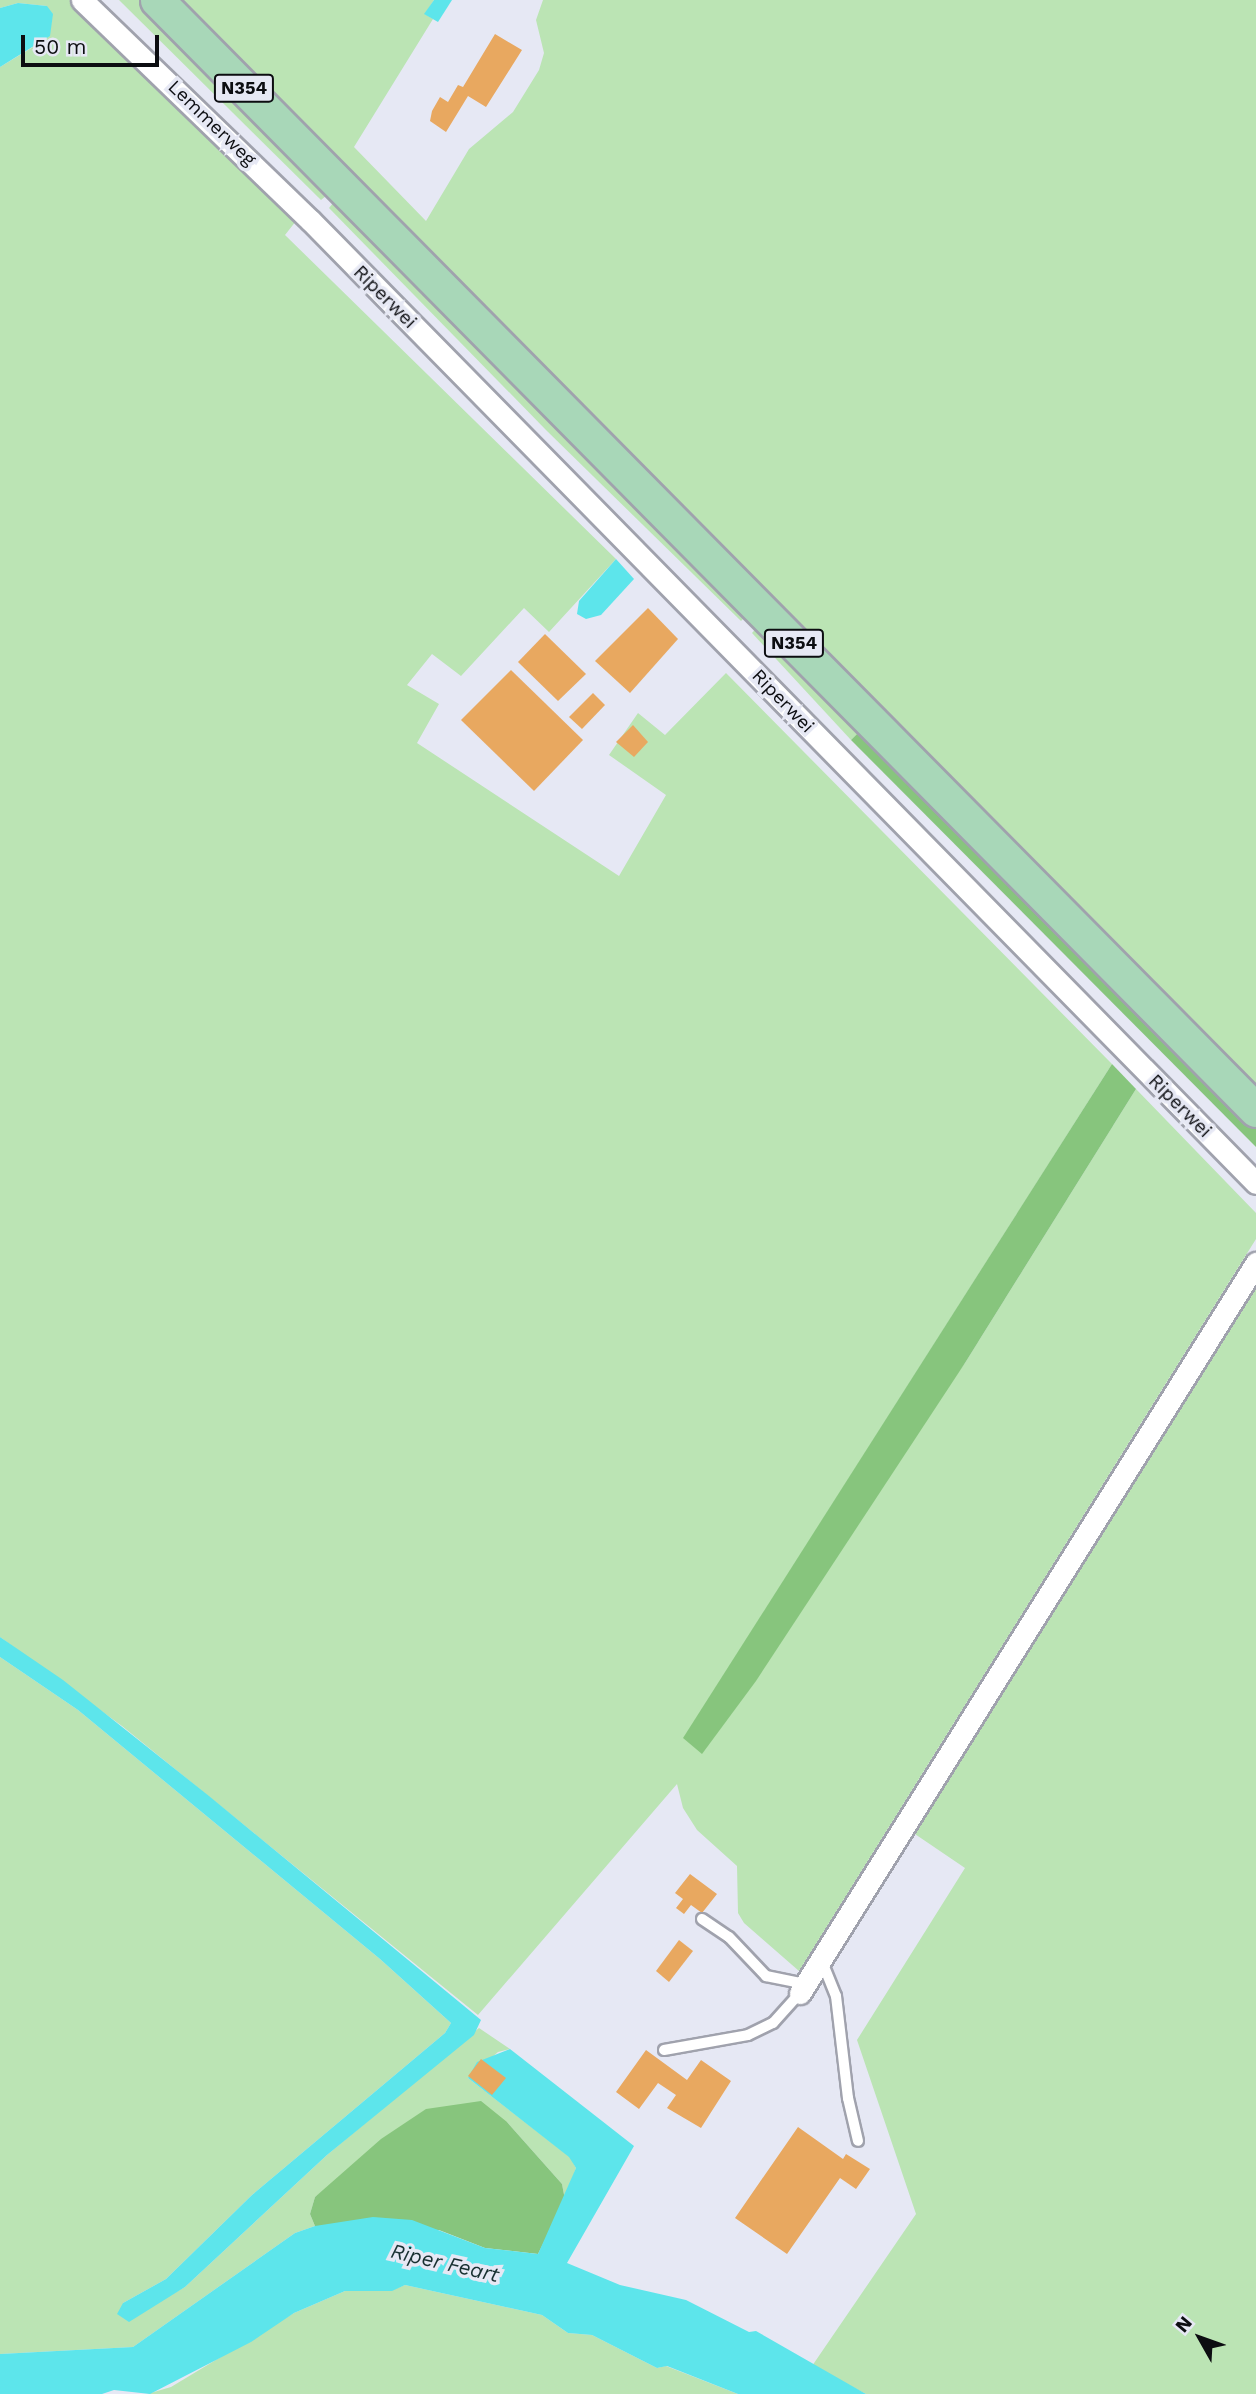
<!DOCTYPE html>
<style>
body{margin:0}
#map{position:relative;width:1256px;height:2394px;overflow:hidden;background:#e6e8f4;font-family:"Work Sans",sans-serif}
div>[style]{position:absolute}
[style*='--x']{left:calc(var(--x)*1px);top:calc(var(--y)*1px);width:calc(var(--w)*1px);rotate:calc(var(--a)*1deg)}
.green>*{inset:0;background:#bbe4b4}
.forest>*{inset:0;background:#87c57d}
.water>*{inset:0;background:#5de5eb}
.building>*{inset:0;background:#e8a860}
.roads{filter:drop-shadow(2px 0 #a0a2ad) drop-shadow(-2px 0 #a0a2ad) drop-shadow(0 2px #a0a2ad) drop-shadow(0 -2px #a0a2ad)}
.lane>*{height:10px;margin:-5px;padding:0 5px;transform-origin:5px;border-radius:5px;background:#fff}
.street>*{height:21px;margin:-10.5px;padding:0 10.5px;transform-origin:10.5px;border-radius:10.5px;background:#fff}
.primary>*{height:33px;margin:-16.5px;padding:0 16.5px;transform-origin:16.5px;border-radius:16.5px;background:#a8d7b8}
span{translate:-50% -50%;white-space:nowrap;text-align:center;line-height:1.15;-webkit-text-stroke:7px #e6e8f4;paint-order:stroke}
.shield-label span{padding:2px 5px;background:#e6e8f4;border:2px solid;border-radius:5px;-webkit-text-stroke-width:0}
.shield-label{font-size:18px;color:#0c0d11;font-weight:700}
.street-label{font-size:19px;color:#0c0d11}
.water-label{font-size:21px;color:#183031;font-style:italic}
.north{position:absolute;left:1165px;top:2303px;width:70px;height:70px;-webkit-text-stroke:5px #e6e8f4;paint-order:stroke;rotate:310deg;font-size:19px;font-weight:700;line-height:28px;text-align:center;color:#0c0d11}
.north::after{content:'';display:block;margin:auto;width:24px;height:32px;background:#0c0d11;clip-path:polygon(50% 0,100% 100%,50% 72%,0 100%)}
.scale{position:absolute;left:21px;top:35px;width:138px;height:32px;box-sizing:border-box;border:4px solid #0c0d11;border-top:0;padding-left:9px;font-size:21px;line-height:24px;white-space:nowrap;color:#0c0d11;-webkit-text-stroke:5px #e6e8f4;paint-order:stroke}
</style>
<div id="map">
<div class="green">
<div style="clip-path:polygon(0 0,74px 0,296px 221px,285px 235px,616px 559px,549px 632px,524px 608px,461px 676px,432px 654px,407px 685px,439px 704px,417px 743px,619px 876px,666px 795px,609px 755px,638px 713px,665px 735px,726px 673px,1112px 1064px,684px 1738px,965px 1363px,1136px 1089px,1256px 1213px,1256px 1239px,799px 1971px,744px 1923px,738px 1913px,737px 1866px,697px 1830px,683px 1808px,677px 1784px,478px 2015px,122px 1726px,0 1637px,0 67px,33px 47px,47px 6px,18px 3px,0 8px)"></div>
<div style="clip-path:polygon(119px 0,144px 0,332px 191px,321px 200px)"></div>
<div style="clip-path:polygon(176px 0,434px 0,425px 14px,433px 19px,354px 147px,426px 221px,469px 149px,513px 112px,539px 70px,544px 53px,536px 20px,543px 0,1256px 0,1256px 1094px)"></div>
<div style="clip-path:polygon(338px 197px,749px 613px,741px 621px,546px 430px,329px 208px)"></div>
<div style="clip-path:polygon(760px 624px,862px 729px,851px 740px,752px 633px)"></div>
<div style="clip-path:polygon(1256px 1274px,1256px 2394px,866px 2394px,812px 2366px,916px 2214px,857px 2040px,965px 1868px,909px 1830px)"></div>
<div style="clip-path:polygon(0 1657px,78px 1710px,380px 1959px,451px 2023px,445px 2033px,252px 2195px,166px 2279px,123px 2303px,137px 2314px,185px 2287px,327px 2155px,479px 2028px,510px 2049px,498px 2052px,468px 2078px,570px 2157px,576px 2168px,565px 2200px,562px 2184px,507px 2122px,344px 2175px,315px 2197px,310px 2214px,315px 2226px,295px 2233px,133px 2347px,0 2354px)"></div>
<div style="clip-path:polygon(405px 2285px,542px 2315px,568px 2333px,592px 2335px,657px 2368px,666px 2366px,738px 2394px,147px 2394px,171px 2387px,294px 2313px,345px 2291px,392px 2290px)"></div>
</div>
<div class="forest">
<div style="clip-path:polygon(862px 729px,1256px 1125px,1256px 1147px,851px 740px)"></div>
<div style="clip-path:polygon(1112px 1064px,1136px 1089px,965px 1363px,756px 1681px,702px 1754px,683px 1738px)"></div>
<div style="clip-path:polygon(481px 2101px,507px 2122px,562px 2184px,565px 2200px,538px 2254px,485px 2248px,439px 2230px,315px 2226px,310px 2214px,315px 2197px,381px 2139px,426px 2109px)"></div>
</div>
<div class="water">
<div style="clip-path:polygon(434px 0,452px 0,438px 22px,424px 14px)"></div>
<div style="clip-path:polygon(18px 3px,47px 6px,53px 14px,50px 36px,0 67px,0 8px)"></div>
<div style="clip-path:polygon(616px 559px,634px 579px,601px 615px,586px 619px,577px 614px,579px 601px)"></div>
<div style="clip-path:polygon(0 1637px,63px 1680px,209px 1796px,481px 2020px,474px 2035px,327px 2155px,185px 2287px,129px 2322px,117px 2314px,123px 2303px,166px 2279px,252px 2195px,445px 2033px,451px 2023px,380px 1959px,78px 1710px,0 1657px)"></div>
<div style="clip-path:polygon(510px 2049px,634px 2146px,567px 2263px,620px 2285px,686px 2300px,749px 2332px,756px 2331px,866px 2394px,738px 2394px,667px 2366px,657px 2368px,592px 2335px,568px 2333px,542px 2315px,405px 2285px,392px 2291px,345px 2291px,294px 2313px,251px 2342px,150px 2394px,114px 2390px,102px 2394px,0 2394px,0 2354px,133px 2347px,295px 2233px,315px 2226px,373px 2217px,412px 2220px,485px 2248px,538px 2254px,576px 2168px,569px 2157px,468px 2078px,477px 2062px)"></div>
</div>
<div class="building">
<div style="clip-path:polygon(495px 34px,522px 50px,486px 107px,468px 96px,446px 132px,430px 121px,432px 111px,440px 97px,448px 102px,458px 85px,463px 87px)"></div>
<div style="clip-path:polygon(648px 608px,678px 639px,630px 693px,595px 661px)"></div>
<div style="clip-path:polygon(545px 634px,586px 674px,558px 701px,518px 662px)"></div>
<div style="clip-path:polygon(511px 670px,583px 740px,534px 791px,461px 720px)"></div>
<div style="clip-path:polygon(593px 693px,605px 705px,582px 729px,569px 717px)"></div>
<div style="clip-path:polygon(633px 725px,648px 742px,634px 757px,616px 742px)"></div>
<div style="clip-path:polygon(690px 1874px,717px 1894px,702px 1913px,691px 1905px,684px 1914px,676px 1908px,683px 1899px,675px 1893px)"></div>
<div style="clip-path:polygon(679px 1940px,693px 1951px,669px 1982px,656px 1971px)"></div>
<div style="clip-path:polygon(646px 2050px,687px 2080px,701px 2060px,731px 2081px,701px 2128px,667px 2108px,676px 2095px,658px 2083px,639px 2109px,616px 2092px)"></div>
<div style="clip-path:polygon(481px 2059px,506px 2078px,492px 2095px,468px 2076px)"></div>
<div style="clip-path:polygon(798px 2127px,843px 2159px,846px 2154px,870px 2169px,856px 2189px,840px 2178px,787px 2254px,735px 2218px)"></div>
</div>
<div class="roads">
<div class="lane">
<div style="--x:702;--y:1919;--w:32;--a:34"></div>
<div style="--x:729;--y:1937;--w:54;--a:46.5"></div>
<div style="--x:766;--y:1976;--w:41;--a:11.3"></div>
<div style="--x:821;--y:1959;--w:40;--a:68"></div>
<div style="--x:836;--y:1996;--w:103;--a:83.3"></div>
<div style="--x:848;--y:2098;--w:44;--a:76.9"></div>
<div style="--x:664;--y:2050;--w:85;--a:-10.1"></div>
<div style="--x:748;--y:2035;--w:28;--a:-26"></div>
<div style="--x:773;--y:2023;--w:40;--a:-48"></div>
</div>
<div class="street">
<div style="--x:82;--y:0;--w:317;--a:44"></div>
<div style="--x:310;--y:220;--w:1350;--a:45.51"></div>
<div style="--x:800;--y:1993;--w:861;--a:-58.01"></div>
</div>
<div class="primary">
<div style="--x:157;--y:0;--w:1562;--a:45.29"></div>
</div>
</div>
<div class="shield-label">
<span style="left:244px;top:88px">N354</span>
<span style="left:794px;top:643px">N354</span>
</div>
<div class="street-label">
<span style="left:212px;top:123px;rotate:44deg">Lemmerweg</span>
<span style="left:385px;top:297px;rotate:45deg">Riperwei</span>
<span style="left:783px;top:701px;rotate:46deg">Riperwei</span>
<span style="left:1180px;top:1106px;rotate:45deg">Riperwei</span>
</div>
<div class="water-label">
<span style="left:445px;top:2263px;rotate:13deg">Riper Feart</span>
</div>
<div class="north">N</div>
<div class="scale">50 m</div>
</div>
